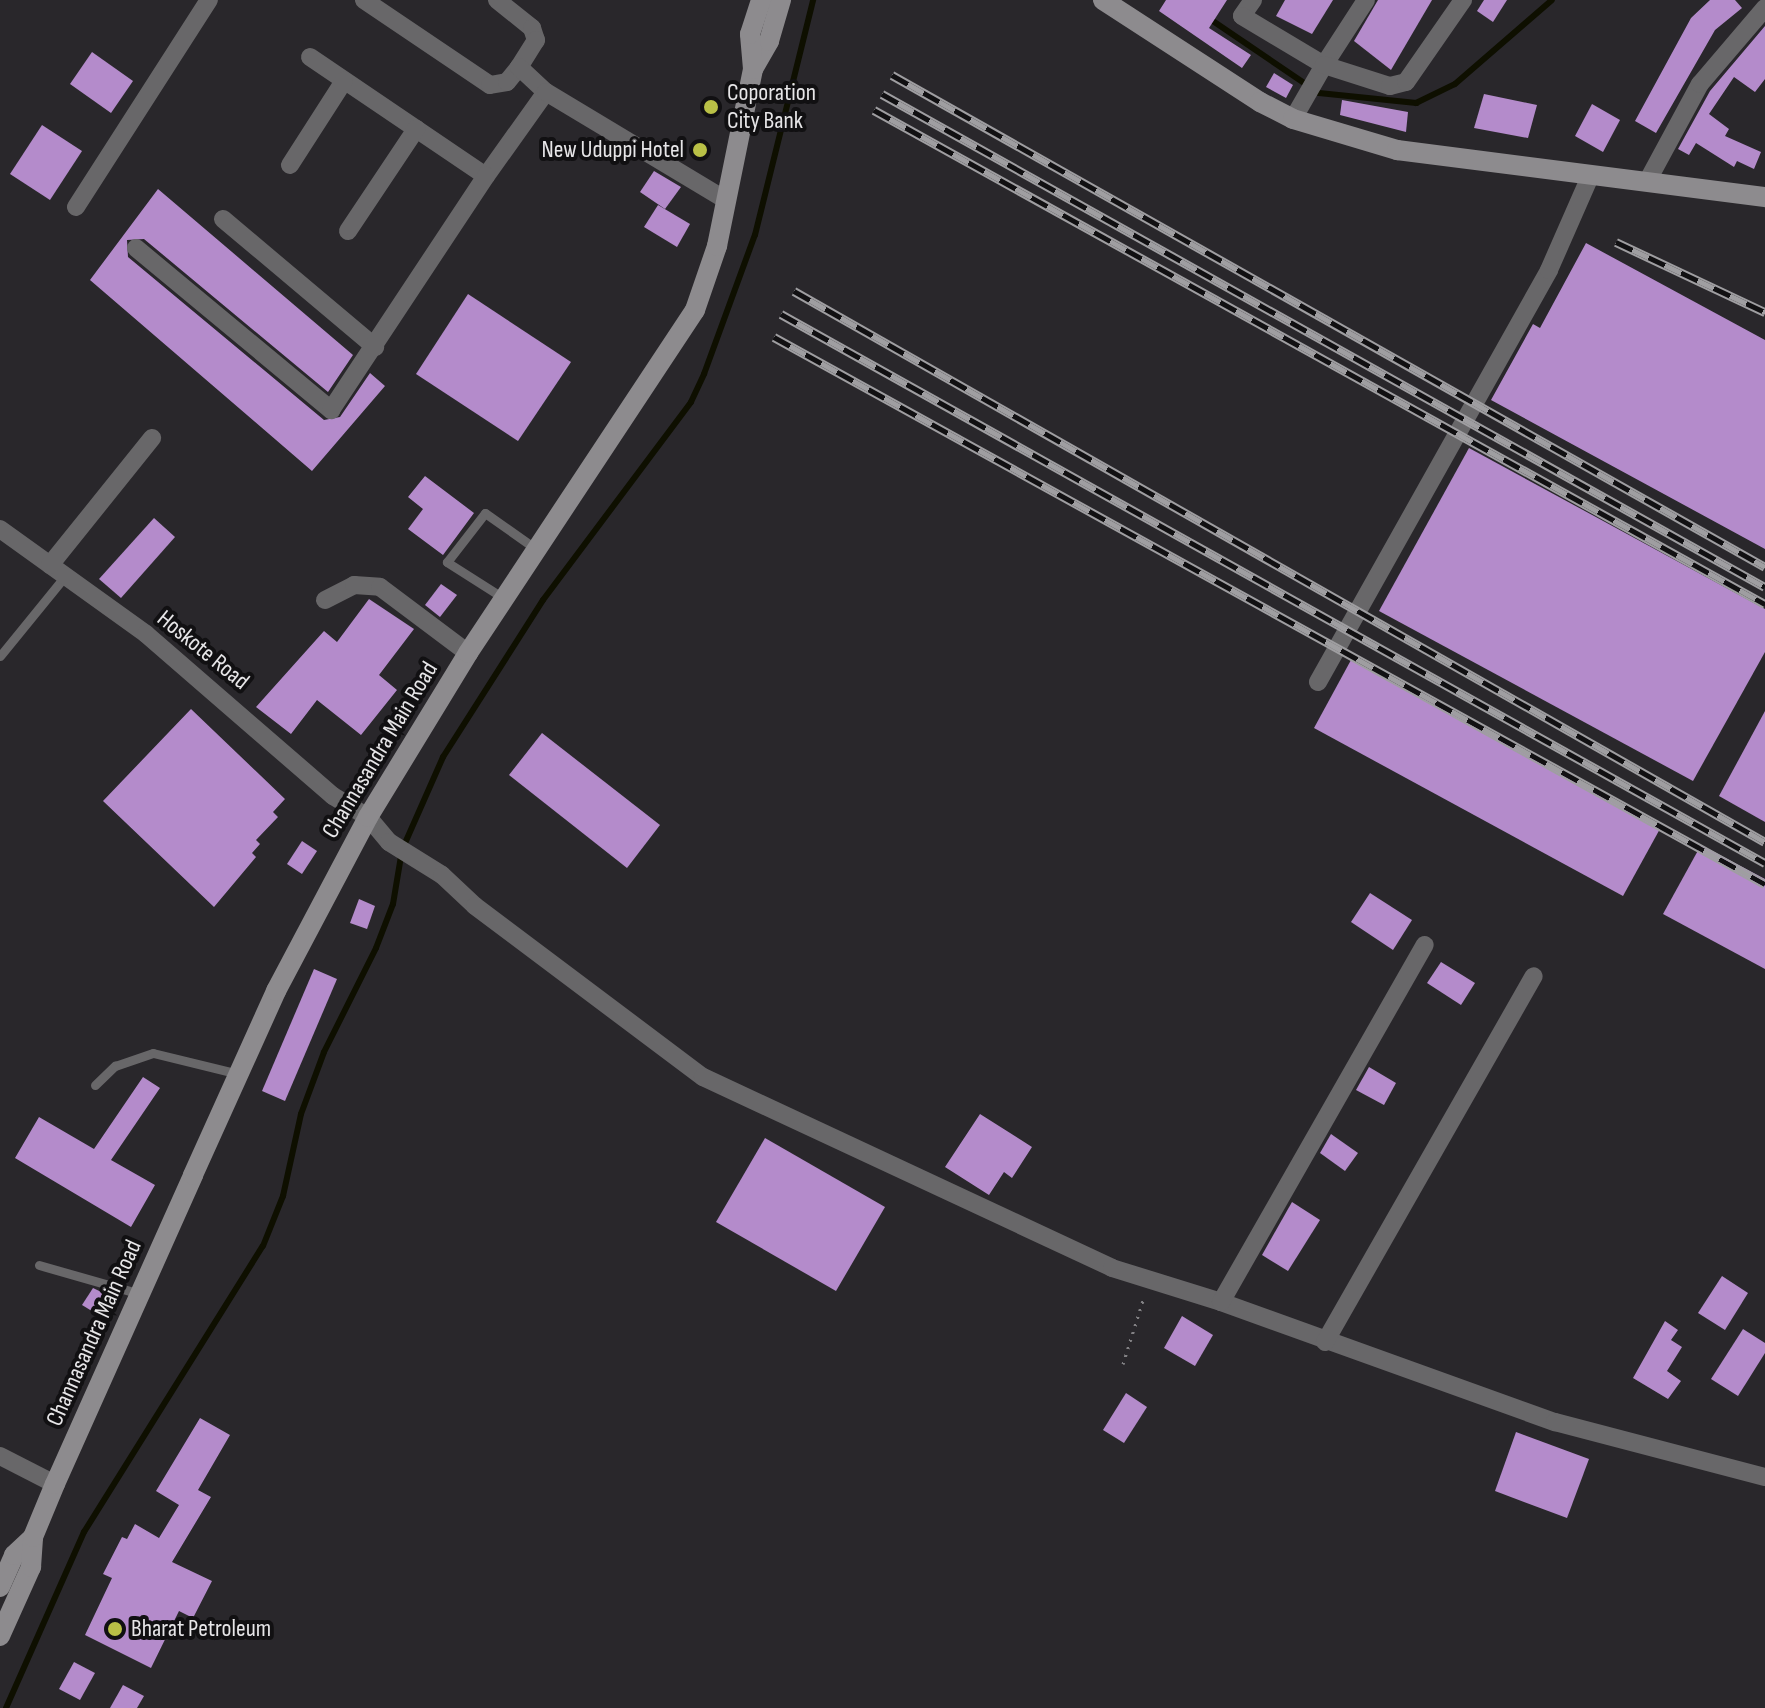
<!DOCTYPE html>
<style>
body{margin:0}
#map{position:relative;width:1765px;height:1708px;overflow:hidden;background:#29272b;font-family:"Sofia Sans Condensed",sans-serif}
div>[style]{position:absolute}
[style*='--x']{left:calc(var(--x)*1px);top:calc(var(--y)*1px);width:calc(var(--w)*1px);rotate:calc(var(--a)*1deg)}
.stream>*{height:6px;margin:-3px;padding:0 3px;transform-origin:3px;border-radius:3px;background:#0e0f00}
.building>*{inset:0;background:#b48bcb}
.path>*{height:3px;margin-top:-1.5px;transform-origin:0;background:repeating-linear-gradient(90deg,#828184 0 2px,transparent 0 8px)}
.lane>*{height:9px;margin:-4.5px;padding:0 4.5px;transform-origin:4.5px;border-radius:4.5px;background:#686769}
.street>*{height:18px;margin:-9px;padding:0 9px;transform-origin:9px;border-radius:9px;background:#686769}
.secondary>*{height:20px;margin:-10px;padding:0 10px;transform-origin:10px;border-radius:10px;background:#8d8b8e}
.rail>*{height:9px;margin-top:-4.5px;transform-origin:0;background:repeating-linear-gradient(90deg,#111012 0 18px,#9f9ea1 0 36px);box-sizing:border-box;border-block:2px solid #9f9ea1}
.dots>*{width:22px;height:22px;translate:-50% -50%;box-sizing:border-box;border:4px solid #111012;border-radius:50%}
span{translate:-50% -50%;white-space:nowrap;text-align:center;line-height:1.15;-webkit-text-stroke:8px #111012;paint-order:stroke}
.poi-label{font-size:24px;color:#e7e6e8}
.left{translate:0 -50%;text-align:left}
.right{translate:-100% -50%;text-align:right}
.street-label{font-size:24px;color:#e7e6e8}
</style>
<div id="map">
<div class="stream">
<div style="--x:1207;--y:17;--w:121;--a:34.2"></div>
<div style="--x:1319;--y:93;--w:98;--a:5.9"></div>
<div style="--x:1416;--y:103;--w:43;--a:-26"></div>
<div style="--x:1455;--y:84;--w:128;--a:-40.9"></div>
<div style="--x:6;--y:1708;--w:193;--a:-66.1"></div>
<div style="--x:84;--y:1532;--w:337;--a:-58"></div>
<div style="--x:263;--y:1246;--w:54;--a:-68.2"></div>
<div style="--x:283;--y:1196;--w:84;--a:-77.6"></div>
<div style="--x:301;--y:1114;--w:66;--a:-69.6"></div>
<div style="--x:324;--y:1052;--w:116;--a:-63.4"></div>
<div style="--x:376;--y:948;--w:47;--a:-68.9"></div>
<div style="--x:393;--y:904;--w:55;--a:-80.5"></div>
<div style="--x:402;--y:850;--w:102;--a:-66.2"></div>
<div style="--x:443;--y:757;--w:186;--a:-57.5"></div>
<div style="--x:543;--y:600;--w:247;--a:-53.2"></div>
<div style="--x:691;--y:402;--w:31;--a:-65"></div>
<div style="--x:704;--y:374;--w:148;--a:-69.9"></div>
<div style="--x:755;--y:235;--w:242;--a:-76.1"></div>
</div>
<div class="building">
<div style="clip-path:polygon(1166px 0,1227px 0,1209px 28px,1251px 55px,1242px 68px,1159px 11px)"></div>
<div style="clip-path:polygon(1285px 0,1333px 0,1312px 34px,1276px 16px)"></div>
<div style="clip-path:polygon(1378px 0,1432px 0,1391px 70px,1354px 41px)"></div>
<div style="clip-path:polygon(1484px 0,1507px 0,1493px 22px,1477px 11px)"></div>
<div style="clip-path:polygon(1710px 0,1735px 0,1742px 8px,1715px 30px,1656px 133px,1635px 121px,1691px 18px)"></div>
<div style="clip-path:polygon(1765px 26px,1765px 79px,1755px 92px,1734px 77px,1709px 114px,1729px 129px,1725px 136px,1761px 152px,1754px 169px,1737px 161px,1734px 167px,1696px 143px,1689px 155px,1678px 149px,1710px 91px)"></div>
<div style="clip-path:polygon(92px 52px,133px 81px,111px 113px,70px 84px)"></div>
<div style="clip-path:polygon(1274px 73px,1293px 85px,1286px 98px,1266px 87px)"></div>
<div style="clip-path:polygon(1484px 94px,1537px 105px,1528px 138px,1474px 128px)"></div>
<div style="clip-path:polygon(1342px 100px,1408px 112px,1406px 132px,1340px 115px)"></div>
<div style="clip-path:polygon(1592px 104px,1620px 120px,1603px 152px,1575px 136px)"></div>
<div style="clip-path:polygon(42px 125px,82px 151px,50px 200px,10px 174px)"></div>
<div style="clip-path:polygon(654px 171px,681px 187px,665px 209px,640px 192px)"></div>
<div style="clip-path:polygon(158px 189px,353px 355px,328px 392px,144px 239px,127px 240px,128px 257px,324px 420px,340px 417px,370px 373px,385px 386px,312px 471px,90px 280px)"></div>
<div style="clip-path:polygon(658px 205px,690px 224px,677px 247px,644px 227px)"></div>
<div style="clip-path:polygon(1586px 243px,1765px 340px,1765px 549px,1491px 400px,1533px 324px,1540px 328px)"></div>
<div style="clip-path:polygon(468px 294px,571px 362px,518px 441px,416px 374px)"></div>
<div style="clip-path:polygon(1469px 448px,1765px 609px,1765px 652px,1693px 781px,1379px 611px)"></div>
<div style="clip-path:polygon(425px 476px,474px 513px,443px 555px,408px 529px,423px 509px,408px 497px)"></div>
<div style="clip-path:polygon(154px 518px,175px 537px,121px 598px,99px 579px)"></div>
<div style="clip-path:polygon(441px 584px,457px 595px,440px 617px,425px 605px)"></div>
<div style="clip-path:polygon(369px 599px,414px 629px,379px 675px,397px 690px,361px 735px,317px 700px,291px 734px,256px 707px,324px 631px,337px 642px)"></div>
<div style="clip-path:polygon(1351px 660px,1661px 827px,1623px 896px,1314px 728px)"></div>
<div style="clip-path:polygon(191px 709px,285px 799px,273px 812px,278px 817px,256px 840px,260px 844px,252px 853px,256px 857px,214px 907px,103px 801px)"></div>
<div style="clip-path:polygon(1765px 711px,1765px 822px,1719px 796px)"></div>
<div style="clip-path:polygon(542px 733px,660px 825px,627px 868px,509px 775px)"></div>
<div style="clip-path:polygon(302px 841px,317px 851px,302px 874px,287px 864px)"></div>
<div style="clip-path:polygon(1701px 845px,1765px 879px,1765px 969px,1663px 914px)"></div>
<div style="clip-path:polygon(1370px 893px,1412px 920px,1393px 950px,1351px 922px)"></div>
<div style="clip-path:polygon(359px 899px,375px 906px,367px 929px,350px 923px)"></div>
<div style="clip-path:polygon(1441px 962px,1475px 983px,1461px 1005px,1427px 983px)"></div>
<div style="clip-path:polygon(314px 969px,337px 979px,285px 1101px,262px 1091px)"></div>
<div style="clip-path:polygon(1369px 1067px,1396px 1083px,1384px 1105px,1356px 1090px)"></div>
<div style="clip-path:polygon(143px 1077px,160px 1088px,111px 1160px,155px 1185px,131px 1227px,15px 1158px,39px 1117px,94px 1149px)"></div>
<div style="clip-path:polygon(980px 1114px,1032px 1147px,1012px 1178px,1004px 1172px,989px 1195px,945px 1167px)"></div>
<div style="clip-path:polygon(1331px 1134px,1358px 1153px,1345px 1171px,1320px 1153px)"></div>
<div style="clip-path:polygon(765px 1138px,885px 1207px,836px 1291px,716px 1222px)"></div>
<div style="clip-path:polygon(1292px 1202px,1320px 1220px,1288px 1271px,1262px 1255px)"></div>
<div style="clip-path:polygon(1722px 1276px,1748px 1293px,1725px 1330px,1698px 1313px)"></div>
<div style="clip-path:polygon(93px 1288px,118px 1300px,105px 1319px,82px 1305px)"></div>
<div style="clip-path:polygon(1182px 1316px,1213px 1335px,1195px 1366px,1164px 1348px)"></div>
<div style="clip-path:polygon(1665px 1321px,1678px 1330px,1671px 1340px,1682px 1347px,1667px 1371px,1681px 1381px,1668px 1399px,1633px 1378px)"></div>
<div style="clip-path:polygon(1743px 1329px,1765px 1343px,1765px 1353px,1738px 1396px,1711px 1379px)"></div>
<div style="clip-path:polygon(1126px 1393px,1147px 1407px,1124px 1443px,1103px 1430px)"></div>
<div style="clip-path:polygon(200px 1418px,230px 1435px,198px 1490px,211px 1497px,172px 1562px,212px 1581px,193px 1618px,179px 1611px,151px 1668px,85px 1635px,112px 1578px,103px 1574px,122px 1537px,127px 1539px,135px 1524px,159px 1538px,179px 1505px,156px 1491px)"></div>
<div style="clip-path:polygon(1516px 1432px,1589px 1459px,1567px 1518px,1495px 1491px)"></div>
<div style="clip-path:polygon(74px 1662px,95px 1673px,80px 1700px,59px 1689px)"></div>
<div style="clip-path:polygon(123px 1685px,144px 1696px,137px 1708px,110px 1708px)"></div>
</div>
<div class="path">
<div style="--x:1123;--y:1364;--w:70;--a:-72.6"></div>
</div>
<div class="lane">
<div style="--x:505;--y:599;--w:69;--a:-147.5"></div>
<div style="--x:447;--y:562;--w:62;--a:-52.2"></div>
<div style="--x:485;--y:513;--w:62;--a:35.2"></div>
<div style="--x:0;--y:656;--w:103;--a:-50.9"></div>
<div style="--x:95;--y:1085;--w:28;--a:-44"></div>
<div style="--x:115;--y:1066;--w:40;--a:-18.9"></div>
<div style="--x:153;--y:1053;--w:89;--a:13.7"></div>
<div style="--x:39;--y:1265;--w:105;--a:16"></div>
</div>
<div class="street">
<div style="--x:364;--y:0;--w:152;--a:34"></div>
<div style="--x:490;--y:85;--w:17;--a:-10"></div>
<div style="--x:507;--y:82;--w:19;--a:-51"></div>
<div style="--x:497;--y:0;--w:45;--a:38.7"></div>
<div style="--x:532;--y:28;--w:13;--a:72"></div>
<div style="--x:536;--y:40;--w:32;--a:122"></div>
<div style="--x:519;--y:67;--w:37;--a:43"></div>
<div style="--x:1253;--y:0;--w:19;--a:125"></div>
<div style="--x:1242;--y:16;--w:96;--a:30.9"></div>
<div style="--x:1324;--y:65;--w:77;--a:-57.1"></div>
<div style="--x:310;--y:57;--w:212;--a:34.1"></div>
<div style="--x:486;--y:176;--w:103;--a:-54.5"></div>
<div style="--x:546;--y:92;--w:210;--a:31"></div>
<div style="--x:1293;--y:119;--w:62;--a:-60.1"></div>
<div style="--x:1324;--y:65;--w:69;--a:17.7"></div>
<div style="--x:1390;--y:86;--w:16;--a:-14"></div>
<div style="--x:1406;--y:82;--w:100;--a:-55.2"></div>
<div style="--x:290;--y:165;--w:100;--a:-57.3"></div>
<div style="--x:1648;--y:180;--w:109;--a:-61.6"></div>
<div style="--x:1700;--y:84;--w:100;--a:-49.5"></div>
<div style="--x:76;--y:207;--w:246;--a:-57.3"></div>
<div style="--x:223;--y:219;--w:199;--a:40.1"></div>
<div style="--x:348;--y:231;--w:123;--a:-56.3"></div>
<div style="--x:136;--y:248;--w:254;--a:39.7"></div>
<div style="--x:331;--y:410;--w:281;--a:-56.5"></div>
<div style="--x:0;--y:529;--w:180;--a:35.7"></div>
<div style="--x:146;--y:634;--w:247;--a:40.9"></div>
<div style="--x:333;--y:796;--w:41;--a:31"></div>
<div style="--x:368;--y:817;--w:33;--a:50"></div>
<div style="--x:389;--y:842;--w:62;--a:31.9"></div>
<div style="--x:442;--y:875;--w:45;--a:43.2"></div>
<div style="--x:475;--y:906;--w:285;--a:36.9"></div>
<div style="--x:703;--y:1077;--w:451;--a:25"></div>
<div style="--x:1112;--y:1268;--w:114;--a:17.3"></div>
<div style="--x:1221;--y:1302;--w:355;--a:19.8"></div>
<div style="--x:1555;--y:1422;--w:217;--a:14.7"></div>
<div style="--x:50;--y:565;--w:163;--a:-51.2"></div>
<div style="--x:325;--y:600;--w:33;--a:-27"></div>
<div style="--x:354;--y:585;--w:26;--a:4"></div>
<div style="--x:380;--y:587;--w:110;--a:36.9"></div>
<div style="--x:1318;--y:682;--w:472;--a:-60.7"></div>
<div style="--x:1549;--y:270;--w:99;--a:-66.3"></div>
<div style="--x:1221;--y:1302;--w:411;--a:-60.3"></div>
<div style="--x:1325;--y:1342;--w:421;--a:-60.3"></div>
<div style="--x:0;--y:1456;--w:62;--a:27"></div>
</div>
<div class="secondary">
<div style="--x:1103;--y:0;--w:187;--a:33"></div>
<div style="--x:1260;--y:102;--w:37;--a:27"></div>
<div style="--x:1293;--y:119;--w:109;--a:16.6"></div>
<div style="--x:1397;--y:150;--w:371;--a:7.3"></div>
<div style="--x:753;--y:69;--w:32;--a:-60"></div>
<div style="--x:769;--y:41;--w:43;--a:-73.7"></div>
<div style="--x:0;--y:1587;--w:35;--a:-66"></div>
<div style="--x:14;--y:1555;--w:26;--a:-43"></div>
<div style="--x:0;--y:1636;--w:76;--a:-65.8"></div>
<div style="--x:31;--y:1567;--w:30;--a:-86"></div>
<div style="--x:33;--y:1537;--w:57;--a:-67.5"></div>
<div style="--x:55;--y:1484;--w:338;--a:-65.9"></div>
<div style="--x:193;--y:1175;--w:202;--a:-65.7"></div>
<div style="--x:276;--y:991;--w:197;--a:-62.1"></div>
<div style="--x:368;--y:817;--w:192;--a:-58.6"></div>
<div style="--x:468;--y:653;--w:411;--a:-56.5"></div>
<div style="--x:695;--y:310;--w:68;--a:-71"></div>
<div style="--x:717;--y:246;--w:181;--a:-78.5"></div>
<div style="--x:753;--y:69;--w:35;--a:-95"></div>
<div style="--x:750;--y:34;--w:36;--a:-72"></div>
</div>
<div class="rail">
<div style="--x:892;--y:75;--w:1002;--a:29.4"></div>
<div style="--x:882;--y:94;--w:1011;--a:29.18"></div>
<div style="--x:874;--y:110;--w:1019;--a:29.01"></div>
<div style="--x:1616;--y:242;--w:165;--a:25.2"></div>
<div style="--x:794;--y:291;--w:1116;--a:29.57"></div>
<div style="--x:781;--y:314;--w:1127;--a:29.16"></div>
<div style="--x:774;--y:337;--w:1132;--a:28.9"></div>
</div>
<div class="dots">
<div style="left:711px;top:107px;background:#b9c046"></div>
<div style="left:700px;top:150px;background:#b9c046"></div>
<div style="left:115px;top:1629px;background:#b9c046"></div>
</div>
<div class="poi-label">
<span class="left" style="left:727px;top:107px">Coporation<br>City Bank</span>
<span class="right" style="left:684px;top:150px">New Uduppi Hotel</span>
<span class="left" style="left:131px;top:1629px">Bharat Petroleum</span>
</div>
<div class="street-label">
<span style="left:203px;top:650px;rotate:39deg">Hoskote Road</span>
<span style="left:380px;top:750px;rotate:-59deg">Channasandra Main Road</span>
<span style="left:94px;top:1333px;rotate:-66deg">Channasandra Main Road</span>
</div>
</div>
